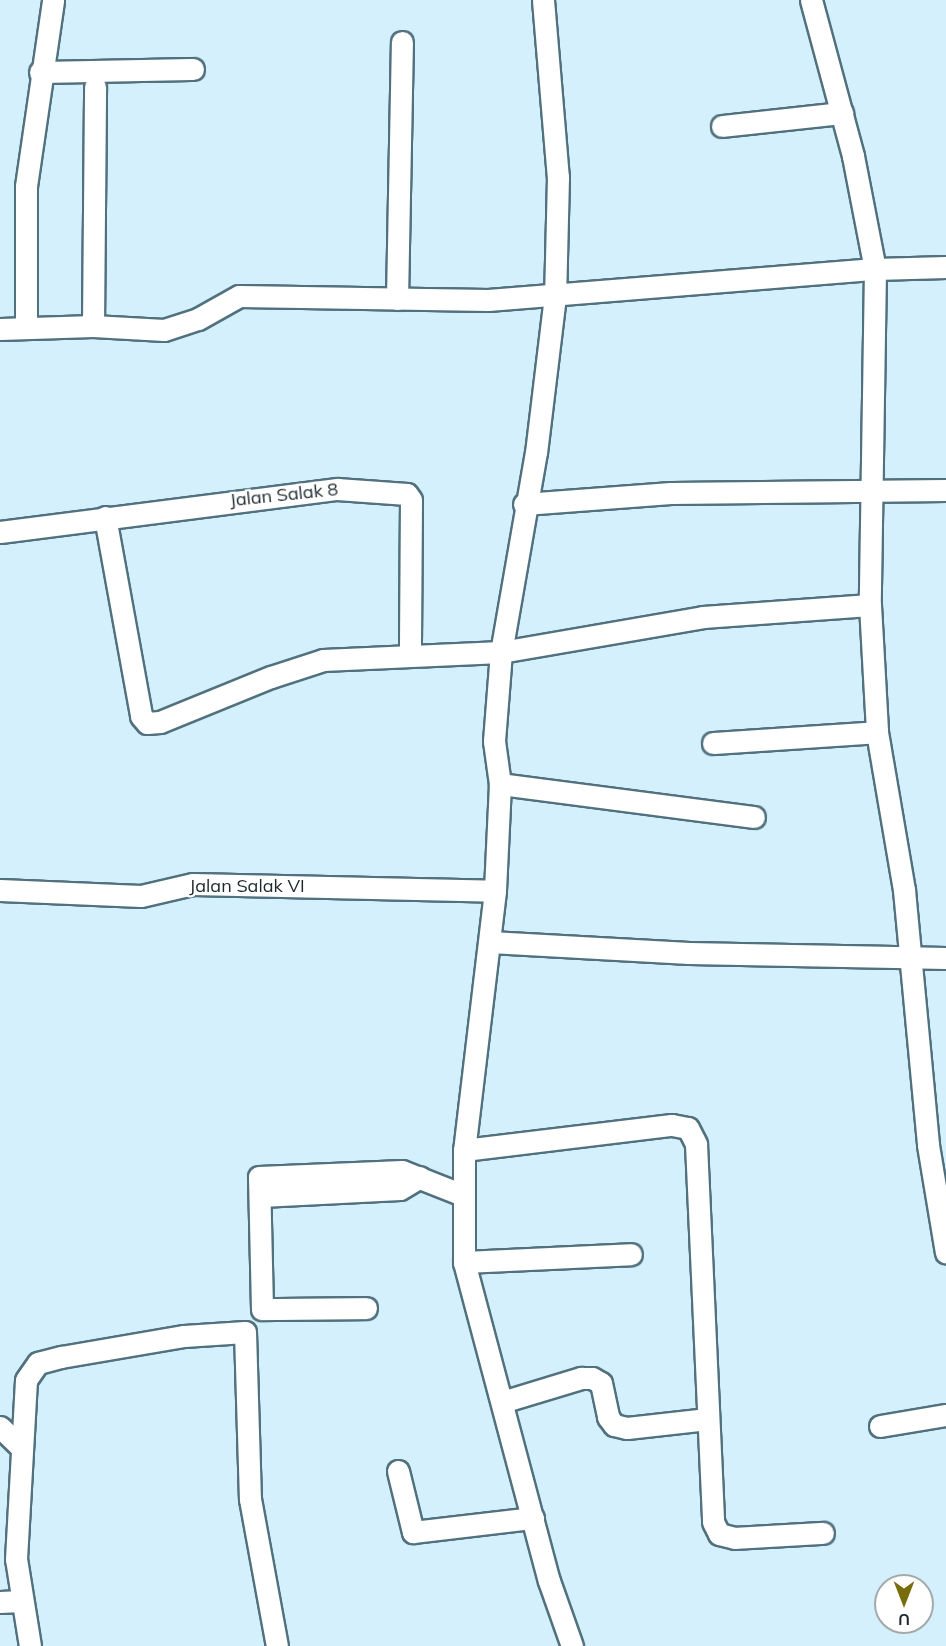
<!DOCTYPE html>
<style>
body{margin:0}
#map{position:relative;width:946px;height:1646px;overflow:hidden;background:#d4f0fc;font-family:Mulish,sans-serif}
div>[style]{position:absolute}
[style*='--x']{left:calc(var(--x)*1px);top:calc(var(--y)*1px);width:calc(var(--w)*1px);rotate:calc(var(--a)*1deg)}
.roads{filter:drop-shadow(2px 0 #51717e) drop-shadow(-2px 0 #51717e) drop-shadow(0 2px #51717e) drop-shadow(0 -2px #51717e)}
.minor>*{height:21px;margin:-10.5px;padding:0 10.5px;transform-origin:10.5px;border-radius:10.5px;background:#fff}
span{translate:-50% -50%;white-space:nowrap;text-align:center;line-height:1.15;-webkit-text-stroke:4.5px #fff;paint-order:stroke}
.street-label{font-size:18px;color:#1b282d}
.north{position:absolute;left:874px;top:1574px;width:60px;height:60px;box-sizing:border-box;background:#fff;border:2px solid #a4a9ab;border-radius:50%;rotate:180deg;font-size:16px;font-weight:700;line-height:24px;text-align:center;color:#1b282d}
.north::after{content:'';display:block;margin:auto;width:21px;height:27px;background:#776e0b;clip-path:polygon(50% 0,100% 100%,50% 72%,0 100%)}
</style>
<div id="map">
<div class="roads">
<div class="minor">
<div style="--x:543;--y:0;--w:178;--a:85.2"></div>
<div style="--x:558;--y:177;--w:119;--a:91.4"></div>
<div style="--x:555;--y:296;--w:157;--a:96.9"></div>
<div style="--x:536;--y:452;--w:203;--a:99.9"></div>
<div style="--x:501;--y:652;--w:89;--a:94.5"></div>
<div style="--x:494;--y:741;--w:43;--a:82.1"></div>
<div style="--x:500;--y:784;--w:107;--a:92.7"></div>
<div style="--x:495;--y:891;--w:261;--a:96.8"></div>
<div style="--x:464;--y:1150;--w:112;--a:90"></div>
<div style="--x:464;--y:1262;--w:330;--a:75.1"></div>
<div style="--x:549;--y:1581;--w:69;--a:70.5"></div>
<div style="--x:811;--y:0;--w:162;--a:74.9"></div>
<div style="--x:853;--y:156;--w:115;--a:79"></div>
<div style="--x:875;--y:269;--w:336;--a:90.9"></div>
<div style="--x:870;--y:605;--w:127;--a:86.8"></div>
<div style="--x:877;--y:732;--w:160;--a:80.3"></div>
<div style="--x:904;--y:890;--w:256;--a:84.6"></div>
<div style="--x:928;--y:1145;--w:109;--a:80.5"></div>
<div style="--x:40;--y:72;--w:153;--a:-1.1"></div>
<div style="--x:722;--y:126;--w:121;--a:-6.2"></div>
<div style="--x:397;--y:299;--w:257;--a:-88.9"></div>
<div style="--x:93;--y:326;--w:239;--a:-89.5"></div>
<div style="--x:26;--y:328;--w:142;--a:-90"></div>
<div style="--x:26;--y:186;--w:188;--a:-81.7"></div>
<div style="--x:0;--y:329;--w:93;--a:-1.8"></div>
<div style="--x:93;--y:326;--w:71;--a:3.2"></div>
<div style="--x:164;--y:330;--w:36;--a:-18"></div>
<div style="--x:198;--y:319;--w:47;--a:-29.3"></div>
<div style="--x:239;--y:296;--w:249;--a:0.9"></div>
<div style="--x:488;--y:300;--w:388;--a:-4.6"></div>
<div style="--x:875;--y:269;--w:71;--a:-1.6"></div>
<div style="--x:524;--y:504;--w:147;--a:-4.3"></div>
<div style="--x:671;--y:493;--w:275;--a:-0.6"></div>
<div style="--x:105;--y:517;--w:202;--a:79.7"></div>
<div style="--x:141;--y:716;--w:9;--a:49"></div>
<div style="--x:147;--y:723;--w:13;--a:-4"></div>
<div style="--x:160;--y:722;--w:120;--a:-22.1"></div>
<div style="--x:271;--y:677;--w:55;--a:-18.1"></div>
<div style="--x:323;--y:660;--w:178;--a:-2.6"></div>
<div style="--x:501;--y:652;--w:205;--a:-9.8"></div>
<div style="--x:703;--y:617;--w:167;--a:-4.1"></div>
<div style="--x:0;--y:532;--w:340;--a:-7.3"></div>
<div style="--x:337;--y:489;--w:70;--a:4.1"></div>
<div style="--x:407;--y:494;--w:7;--a:56"></div>
<div style="--x:411;--y:500;--w:154;--a:90.4"></div>
<div style="--x:713;--y:743;--w:164;--a:-3.8"></div>
<div style="--x:500;--y:784;--w:256;--a:7.4"></div>
<div style="--x:0;--y:890;--w:141;--a:2.4"></div>
<div style="--x:141;--y:896;--w:53;--a:-13"></div>
<div style="--x:193;--y:884;--w:302;--a:1.3"></div>
<div style="--x:490;--y:942;--w:199;--a:3.2"></div>
<div style="--x:689;--y:953;--w:257;--a:1.1"></div>
<div style="--x:464;--y:1150;--w:209;--a:-6.9"></div>
<div style="--x:672;--y:1125;--w:16;--a:11"></div>
<div style="--x:688;--y:1128;--w:18;--a:63"></div>
<div style="--x:696;--y:1144;--w:378;--a:87.4"></div>
<div style="--x:713;--y:1522;--w:13;--a:63"></div>
<div style="--x:719;--y:1534;--w:16;--a:14"></div>
<div style="--x:735;--y:1538;--w:88;--a:-3.3"></div>
<div style="--x:261;--y:1196;--w:139;--a:-2.9"></div>
<div style="--x:400;--y:1189;--w:23;--a:-31"></div>
<div style="--x:464;--y:1262;--w:167;--a:-2.7"></div>
<div style="--x:366;--y:1308;--w:104;--a:179.4"></div>
<div style="--x:262;--y:1309;--w:132;--a:-91.3"></div>
<div style="--x:259;--y:1177;--w:143;--a:-2.4"></div>
<div style="--x:402;--y:1171;--w:66;--a:21.5"></div>
<div style="--x:502;--y:1402;--w:83;--a:-16.9"></div>
<div style="--x:581;--y:1378;--w:11;--a:0"></div>
<div style="--x:592;--y:1378;--w:10;--a:29"></div>
<div style="--x:601;--y:1383;--w:35;--a:78"></div>
<div style="--x:608;--y:1417;--w:10;--a:53"></div>
<div style="--x:614;--y:1425;--w:13;--a:13"></div>
<div style="--x:627;--y:1428;--w:81;--a:-6.4"></div>
<div style="--x:880;--y:1426;--w:67;--a:-9.5"></div>
<div style="--x:0;--y:1427;--w:29;--a:44"></div>
<div style="--x:398;--y:1471;--w:63;--a:76.2"></div>
<div style="--x:413;--y:1532;--w:121;--a:-6.7"></div>
<div style="--x:0;--y:1602;--w:21;--a:-3"></div>
<div style="--x:30;--y:1646;--w:88;--a:-99.1"></div>
<div style="--x:16;--y:1559;--w:179;--a:-86.8"></div>
<div style="--x:26;--y:1380;--w:21;--a:-55"></div>
<div style="--x:38;--y:1363;--w:24;--a:-15"></div>
<div style="--x:61;--y:1357;--w:125;--a:-9.7"></div>
<div style="--x:184;--y:1336;--w:61;--a:-3.8"></div>
<div style="--x:245;--y:1332;--w:167;--a:88.3"></div>
<div style="--x:250;--y:1499;--w:149;--a:79.6"></div>
</div>
</div>
<div class="street-label">
<span style="left:284px;top:495px;rotate:-6deg">Jalan Salak 8</span>
<span style="left:247px;top:886px">Jalan Salak VI</span>
</div>
<div class="north">U</div>
</div>
